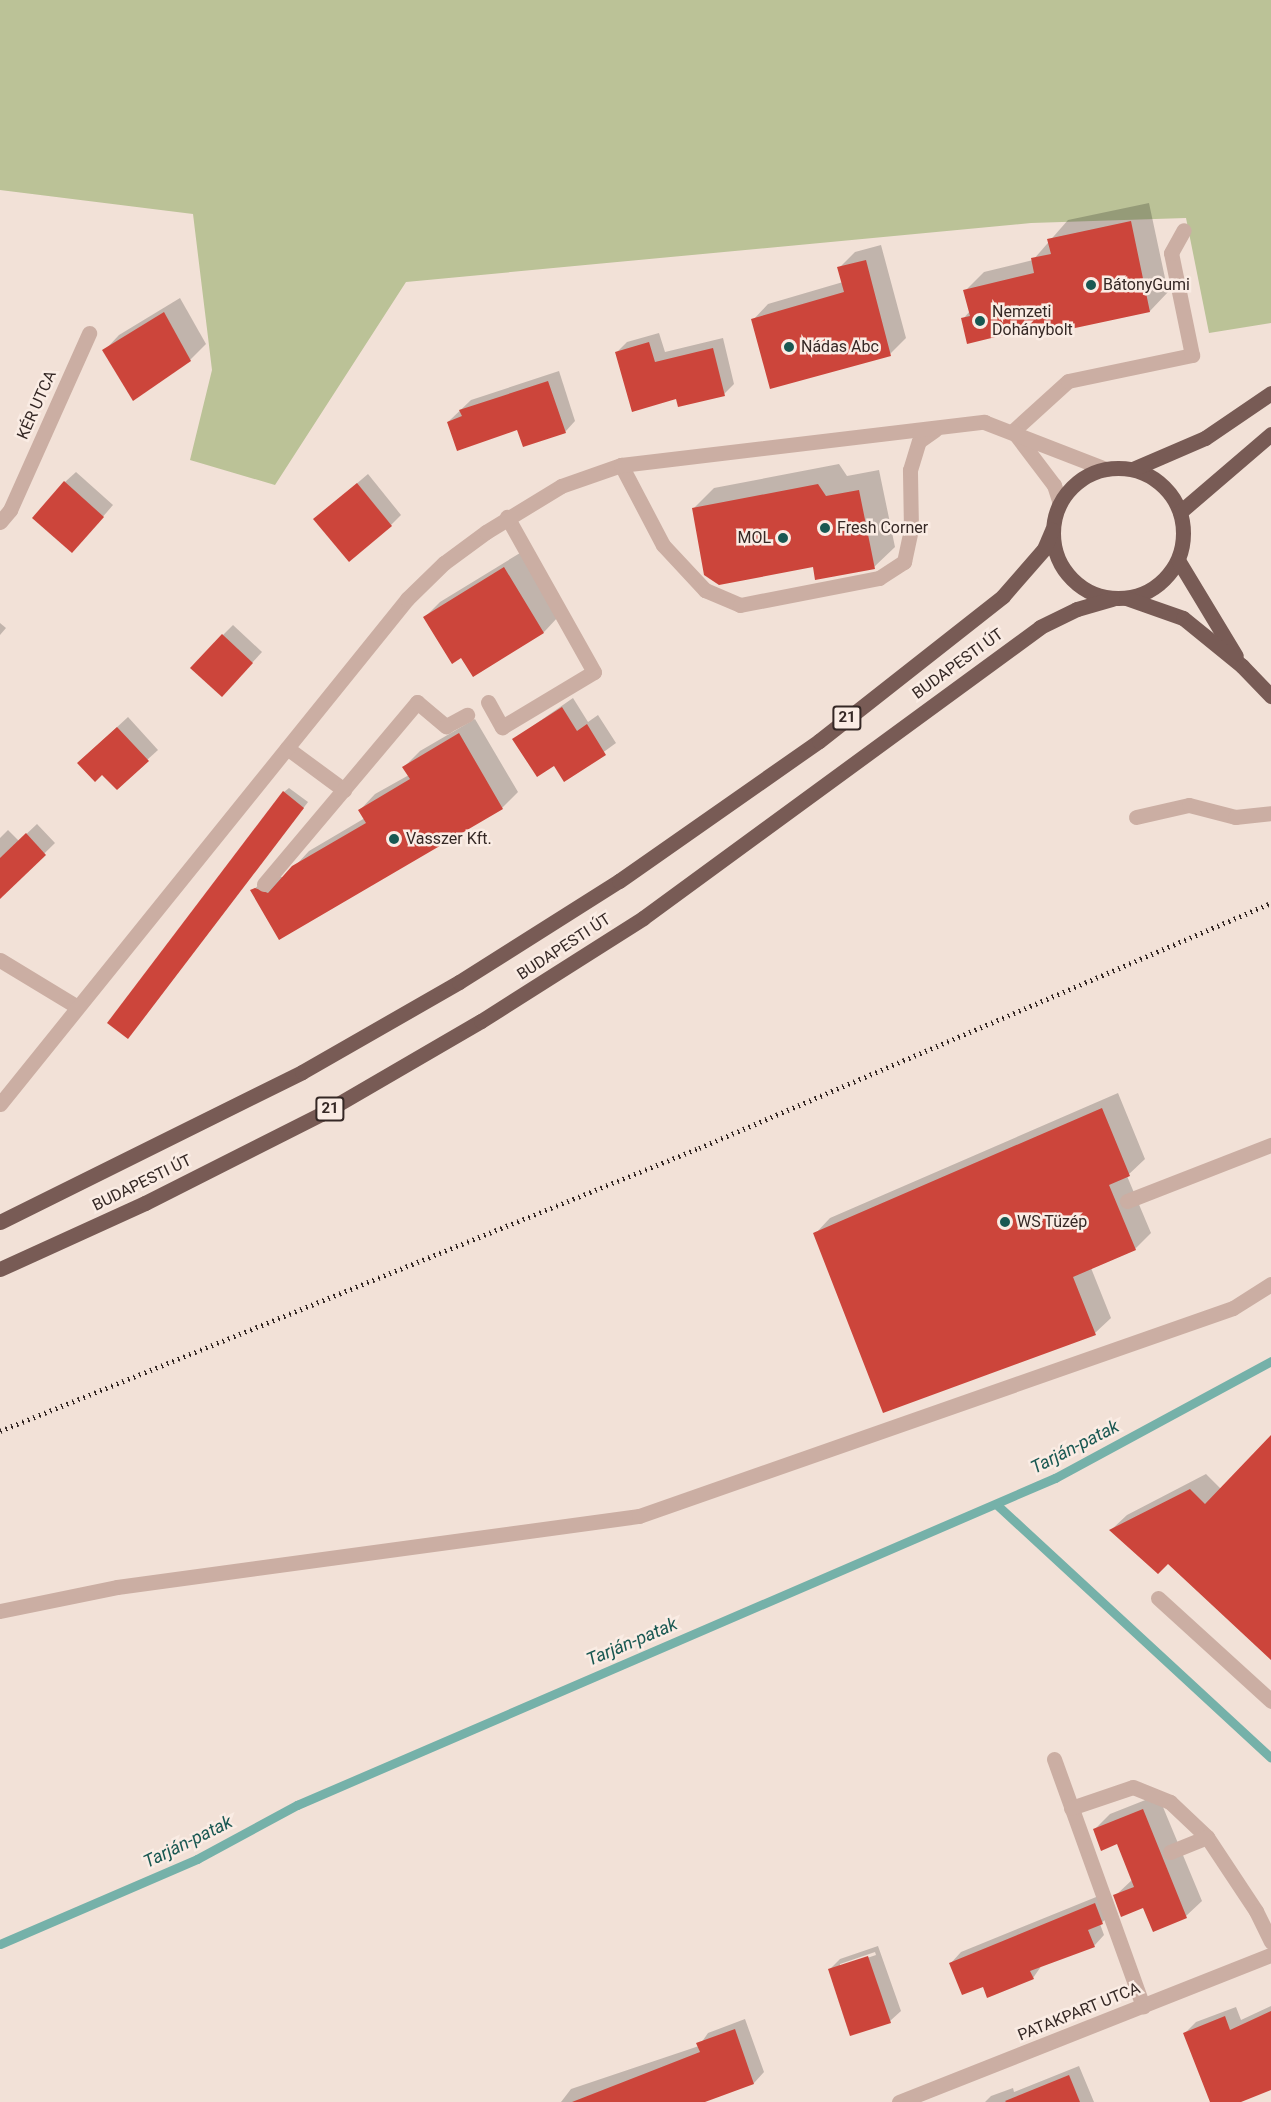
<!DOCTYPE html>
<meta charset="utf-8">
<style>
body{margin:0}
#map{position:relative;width:1271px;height:2102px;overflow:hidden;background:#f2e1d7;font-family:Roboto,sans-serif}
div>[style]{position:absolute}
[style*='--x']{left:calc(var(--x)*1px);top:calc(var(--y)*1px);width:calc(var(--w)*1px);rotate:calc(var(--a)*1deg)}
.green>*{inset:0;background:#bbc297}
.shadow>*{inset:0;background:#0003}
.stream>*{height:9px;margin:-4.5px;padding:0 4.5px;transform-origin:4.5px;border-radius:4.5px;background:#75b1a9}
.building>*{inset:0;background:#cc453b}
.minor>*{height:15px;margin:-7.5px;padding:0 7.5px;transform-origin:7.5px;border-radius:7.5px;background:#cbaea3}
.major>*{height:15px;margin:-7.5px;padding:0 7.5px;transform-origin:7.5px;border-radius:7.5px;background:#785b55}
.major>.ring{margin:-7.5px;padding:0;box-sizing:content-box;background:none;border:15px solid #785b55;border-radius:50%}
.rail>*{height:4.5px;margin-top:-2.25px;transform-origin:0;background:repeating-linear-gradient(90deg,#352825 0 1.5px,transparent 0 6px)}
.dots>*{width:16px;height:16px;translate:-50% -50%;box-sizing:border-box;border:3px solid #faece4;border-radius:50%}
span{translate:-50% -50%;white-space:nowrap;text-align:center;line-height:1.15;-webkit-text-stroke:5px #faece4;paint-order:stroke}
.shield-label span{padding:2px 4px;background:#faece4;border:2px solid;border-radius:4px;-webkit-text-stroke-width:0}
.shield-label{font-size:15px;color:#352825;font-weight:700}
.poi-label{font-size:16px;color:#352825}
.left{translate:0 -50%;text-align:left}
.right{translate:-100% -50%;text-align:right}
.street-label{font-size:16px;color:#352825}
.water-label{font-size:18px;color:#195852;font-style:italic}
</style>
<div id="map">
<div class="green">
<div style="clip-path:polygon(0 0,1271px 0,1271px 323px,1209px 333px,1186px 218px,1031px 223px,406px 282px,275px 485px,190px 460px,212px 370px,193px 214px,0 190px)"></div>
</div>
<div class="shadow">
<div style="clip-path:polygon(1149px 203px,1168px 292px,1150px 311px,1047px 323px,963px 319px,970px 311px,965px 291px,984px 272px,1033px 260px,1068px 220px)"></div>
<div style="clip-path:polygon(881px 245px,906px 338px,890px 354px,753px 320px,768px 304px,843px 282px,839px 268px,855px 252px)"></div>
<div style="clip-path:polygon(180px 298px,206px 344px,190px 360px,104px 351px,119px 335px)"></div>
<div style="clip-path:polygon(659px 333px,665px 352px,723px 338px,734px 384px,724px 394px,677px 397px,616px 353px,627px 342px)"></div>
<div style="clip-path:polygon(559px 371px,575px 421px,565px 432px,448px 422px,471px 400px)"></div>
<div style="clip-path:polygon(839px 464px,847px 476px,879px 470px,895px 547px,874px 567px,814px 566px,693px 509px,714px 488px)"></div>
<div style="clip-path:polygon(76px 472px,113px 505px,82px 541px,65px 482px)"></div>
<div style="clip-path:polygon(368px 474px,401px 515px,391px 525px,315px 519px)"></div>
<div style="clip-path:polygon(520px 553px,559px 616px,544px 632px,474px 675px,462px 656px,425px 617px,440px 602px)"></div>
<div style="clip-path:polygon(0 623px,6px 628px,0 635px)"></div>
<div style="clip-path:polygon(233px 625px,262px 652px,232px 685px,223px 635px)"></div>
<div style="clip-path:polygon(573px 698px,588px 722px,598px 715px,616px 743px,565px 780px,555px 764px,514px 739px)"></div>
<div style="clip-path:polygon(128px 717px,158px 750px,147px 760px,89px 753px)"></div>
<div style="clip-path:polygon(475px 719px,518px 792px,502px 808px,280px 938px,252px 891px,272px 873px,284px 878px,309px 851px,365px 818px,360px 810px,375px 794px,409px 775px,404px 767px,420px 751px)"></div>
<div style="clip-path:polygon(289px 788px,308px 802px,133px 1032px,284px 792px)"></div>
<div style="clip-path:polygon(37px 824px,55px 843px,0 897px,0 838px,8px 830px,19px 841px)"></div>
<div style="clip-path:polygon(1118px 1093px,1145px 1159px,1127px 1176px,1151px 1233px,1135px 1249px,1091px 1268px,1111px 1318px,1095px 1333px,815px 1234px,830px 1218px)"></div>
<div style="clip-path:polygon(1271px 1437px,1271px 1658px,1168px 1562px,1111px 1530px,1127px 1515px,1206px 1474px,1221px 1489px)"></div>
<div style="clip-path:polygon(1158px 1795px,1202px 1901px,1186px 1916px,1154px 1930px,1144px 1906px,1115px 1896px,1133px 1879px,1118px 1842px,1094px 1830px,1110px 1814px)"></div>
<div style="clip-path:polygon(1106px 1893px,1113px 1913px,1100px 1924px,1104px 1935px,1094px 1946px,1042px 1965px,1033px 1978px,984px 1985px,951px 1963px,961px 1952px)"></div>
<div style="clip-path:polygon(evenodd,878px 1946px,901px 2011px,890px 2021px,829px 1970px,840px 1959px,878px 1946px,875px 1952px,876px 1955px,840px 1967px,840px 1964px,875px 1952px)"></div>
<div style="clip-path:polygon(1271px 2006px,1271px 2073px,1237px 2102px,1212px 2102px,1185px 2033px,1196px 2022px,1236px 2007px,1241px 2020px)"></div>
<div style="clip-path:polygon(745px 2019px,764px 2072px,754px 2083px,701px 2102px,561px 2102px,571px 2089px,699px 2046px,708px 2033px)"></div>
<div style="clip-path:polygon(1079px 2066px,1094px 2102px,985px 2102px,991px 2096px,1013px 2088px,1014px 2092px)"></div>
</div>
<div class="stream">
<div style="--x:996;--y:1504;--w:374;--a:42.7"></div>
<div style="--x:0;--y:1944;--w:215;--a:-23.3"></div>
<div style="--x:197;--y:1859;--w:114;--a:-28.4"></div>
<div style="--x:297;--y:1805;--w:826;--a:-23.34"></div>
<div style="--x:1055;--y:1478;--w:246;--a:-28.4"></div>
</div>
<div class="building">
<div style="clip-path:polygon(1131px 221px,1150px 312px,1047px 334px,1045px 325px,967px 344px,961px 318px,970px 316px,963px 290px,1034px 273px,1031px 258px,1051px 254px,1047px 239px)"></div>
<div style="clip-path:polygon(866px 260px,891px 356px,770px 389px,751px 319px,844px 292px,837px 267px)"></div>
<div style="clip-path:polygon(164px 312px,191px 361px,133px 401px,102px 350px)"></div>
<div style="clip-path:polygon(649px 342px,655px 362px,713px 348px,725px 396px,678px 407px,676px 399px,632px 412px,615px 352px)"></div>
<div style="clip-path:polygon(548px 381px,566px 433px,523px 447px,517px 430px,457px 451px,447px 422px,462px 416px,459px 410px)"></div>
<div style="clip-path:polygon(64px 481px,104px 517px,72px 553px,32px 518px)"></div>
<div style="clip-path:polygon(357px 483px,392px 526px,349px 562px,313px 519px)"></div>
<div style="clip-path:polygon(818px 484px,826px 496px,859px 490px,875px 569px,815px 580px,813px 567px,719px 585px,704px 575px,692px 508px)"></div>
<div style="clip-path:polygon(504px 567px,544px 633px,473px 677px,461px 658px,452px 664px,423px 617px)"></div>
<div style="clip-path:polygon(222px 634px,253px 663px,222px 697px,190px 668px)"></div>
<div style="clip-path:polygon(562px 707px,577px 731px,587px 724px,606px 755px,564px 782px,554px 766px,537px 777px,512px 739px)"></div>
<div style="clip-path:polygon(117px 727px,149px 761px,117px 790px,102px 775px,95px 782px,77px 763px)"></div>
<div style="clip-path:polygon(459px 733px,503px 809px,279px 940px,250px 890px,255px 888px,268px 893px,292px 866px,366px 823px,358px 810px,410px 779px,402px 767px)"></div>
<div style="clip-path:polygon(283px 791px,304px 808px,128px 1039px,107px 1023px)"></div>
<div style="clip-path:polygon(26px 833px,46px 855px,0 899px,0 858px)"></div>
<div style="clip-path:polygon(1102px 1108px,1130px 1176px,1109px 1185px,1136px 1250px,1073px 1277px,1096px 1335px,883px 1413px,813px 1233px)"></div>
<div style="clip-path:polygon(1271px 1435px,1271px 1660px,1168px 1564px,1158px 1574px,1109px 1530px,1190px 1489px,1205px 1504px)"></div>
<div style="clip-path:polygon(1143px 1809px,1187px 1918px,1153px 1932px,1143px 1908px,1121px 1917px,1113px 1895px,1134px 1887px,1117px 1844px,1101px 1851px,1093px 1829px)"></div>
<div style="clip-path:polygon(1095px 1903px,1103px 1924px,1088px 1930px,1095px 1947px,1030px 1971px,1034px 1979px,987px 1998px,983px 1987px,962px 1995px,949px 1963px)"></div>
<div style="clip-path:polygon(868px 1956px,891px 2023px,850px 2036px,828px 1969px)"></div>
<div style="clip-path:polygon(1271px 2011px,1271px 2090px,1241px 2102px,1210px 2102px,1183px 2033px,1225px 2016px,1230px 2030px)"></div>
<div style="clip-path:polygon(735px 2029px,754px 2084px,705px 2102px,572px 2102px,700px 2052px,696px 2043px)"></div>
<div style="clip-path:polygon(1069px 2075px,1080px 2102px,1006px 2102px,1005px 2101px)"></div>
</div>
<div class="minor">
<div style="--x:1013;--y:431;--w:74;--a:-42.3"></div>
<div style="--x:1068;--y:381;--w:127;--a:-11.8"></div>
<div style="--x:1192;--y:355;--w:104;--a:-101.6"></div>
<div style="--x:1171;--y:253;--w:26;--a:-61"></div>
<div style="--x:1013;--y:431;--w:68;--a:52.8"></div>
<div style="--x:1054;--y:485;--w:19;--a:72"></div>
<div style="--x:621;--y:465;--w:90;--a:62.3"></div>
<div style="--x:663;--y:545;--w:62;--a:47"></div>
<div style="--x:705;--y:590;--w:38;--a:23"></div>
<div style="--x:740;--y:605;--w:142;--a:-11"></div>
<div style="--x:879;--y:578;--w:30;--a:-33"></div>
<div style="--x:904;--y:562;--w:33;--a:-78"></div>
<div style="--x:911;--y:530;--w:60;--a:-91"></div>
<div style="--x:910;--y:470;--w:30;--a:-73"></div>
<div style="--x:919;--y:441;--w:19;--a:-35"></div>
<div style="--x:0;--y:522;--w:16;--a:-50"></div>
<div style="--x:10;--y:510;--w:194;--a:-65.9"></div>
<div style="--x:488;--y:702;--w:29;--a:61"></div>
<div style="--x:502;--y:727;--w:107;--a:-30.9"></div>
<div style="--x:594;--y:672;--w:178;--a:-119.3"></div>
<div style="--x:287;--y:748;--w:71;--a:36.4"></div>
<div style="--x:1136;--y:817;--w:54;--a:-12.8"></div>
<div style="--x:1189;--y:805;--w:48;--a:14.6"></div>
<div style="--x:1235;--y:817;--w:36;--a:-6"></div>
<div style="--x:264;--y:884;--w:238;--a:-49.9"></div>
<div style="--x:417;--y:702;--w:38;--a:40"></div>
<div style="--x:446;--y:726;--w:24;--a:-28"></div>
<div style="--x:0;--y:960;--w:89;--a:31.2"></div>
<div style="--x:0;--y:1104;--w:649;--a:-51.13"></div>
<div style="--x:407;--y:599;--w:52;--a:-44.2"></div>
<div style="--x:444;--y:563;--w:52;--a:-36.4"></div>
<div style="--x:486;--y:532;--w:88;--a:-31.5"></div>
<div style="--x:561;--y:486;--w:64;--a:-19.3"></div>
<div style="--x:621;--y:465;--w:366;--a:-6.8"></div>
<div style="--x:984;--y:422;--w:131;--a:21.1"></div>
<div style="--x:1127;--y:1201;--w:155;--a:-21.3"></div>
<div style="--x:1158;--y:1598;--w:153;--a:42.3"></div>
<div style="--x:0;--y:1611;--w:119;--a:-11.6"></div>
<div style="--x:117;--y:1587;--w:527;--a:-7.75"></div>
<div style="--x:639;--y:1516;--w:629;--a:-19.3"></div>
<div style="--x:1233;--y:1308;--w:45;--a:-32.3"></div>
<div style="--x:1054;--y:1759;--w:263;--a:70.2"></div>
<div style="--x:1071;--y:1808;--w:65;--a:-18.7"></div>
<div style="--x:1133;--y:1787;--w:40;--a:22"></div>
<div style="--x:1170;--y:1802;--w:51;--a:43.4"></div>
<div style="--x:1207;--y:1837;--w:89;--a:56.5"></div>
<div style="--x:1256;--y:1911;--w:34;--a:64"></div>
<div style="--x:1170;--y:1852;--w:40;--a:-22"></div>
<div style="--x:899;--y:2102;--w:400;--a:-21.6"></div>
</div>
<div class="major">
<div class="ring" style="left:1053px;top:468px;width:115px;height:115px"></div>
<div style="--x:1133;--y:469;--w:78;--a:-23.3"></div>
<div style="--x:1205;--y:438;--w:80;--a:-34.3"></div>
<div style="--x:1180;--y:512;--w:120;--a:-40.6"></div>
<div style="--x:1178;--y:560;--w:112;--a:58.9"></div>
<div style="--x:1126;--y:598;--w:60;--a:19.3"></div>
<div style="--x:1183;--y:618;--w:76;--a:39.1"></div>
<div style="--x:1242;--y:666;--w:42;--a:46"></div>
<div style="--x:0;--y:1222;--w:337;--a:-26.4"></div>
<div style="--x:302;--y:1072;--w:181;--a:-29.8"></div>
<div style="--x:459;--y:982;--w:189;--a:-32.3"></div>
<div style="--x:619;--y:881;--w:244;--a:-35"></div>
<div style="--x:819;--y:741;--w:234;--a:-38.2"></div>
<div style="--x:1003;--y:596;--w:62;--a:-48.9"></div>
<div style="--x:1044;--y:549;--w:21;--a:-67"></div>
<div style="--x:0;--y:1269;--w:159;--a:-24.5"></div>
<div style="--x:145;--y:1203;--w:197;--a:-26.8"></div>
<div style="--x:321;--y:1114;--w:185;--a:-30.2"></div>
<div style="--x:481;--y:1021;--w:192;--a:-32.4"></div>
<div style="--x:643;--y:918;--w:492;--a:-36.2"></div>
<div style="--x:1040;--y:627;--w:41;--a:-25.9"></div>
<div style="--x:1077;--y:609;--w:36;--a:-16"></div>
</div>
<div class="rail">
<div style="--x:0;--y:1431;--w:754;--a:-22.04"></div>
<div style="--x:699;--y:1148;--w:622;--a:-23.19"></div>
</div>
<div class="dots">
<div style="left:1091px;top:285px;background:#195852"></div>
<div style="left:980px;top:321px;background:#195852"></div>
<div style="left:789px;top:347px;background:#195852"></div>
<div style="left:825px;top:528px;background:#195852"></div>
<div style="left:783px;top:538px;background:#195852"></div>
<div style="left:394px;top:839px;background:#195852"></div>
<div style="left:1005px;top:1222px;background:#195852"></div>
</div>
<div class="shield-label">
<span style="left:847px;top:718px">21</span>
<span style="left:330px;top:1109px">21</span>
</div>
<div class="poi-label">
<span class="left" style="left:1103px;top:285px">BátonyGumi</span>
<span class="left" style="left:992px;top:321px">Nemzeti<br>Dohánybolt</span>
<span class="left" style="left:801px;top:347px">Nádas Abc</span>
<span class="left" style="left:837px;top:528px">Fresh Corner</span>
<span class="right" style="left:771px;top:538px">MOL</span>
<span class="left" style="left:406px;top:839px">Vasszer Kft.</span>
<span class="left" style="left:1017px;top:1222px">WS Tüzép</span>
</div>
<div class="street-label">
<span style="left:37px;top:405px;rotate:-66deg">KÉR UTCA</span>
<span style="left:958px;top:664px;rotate:-36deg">BUDAPESTI ÚT</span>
<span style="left:564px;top:947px;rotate:-33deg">BUDAPESTI ÚT</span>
<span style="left:142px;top:1183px;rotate:-26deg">BUDAPESTI ÚT</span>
<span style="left:1079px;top:2012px;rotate:-22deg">PATAKPART UTCA</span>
</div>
<div class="water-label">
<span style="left:1075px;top:1447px;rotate:-27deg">Tarján-patak</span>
<span style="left:632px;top:1642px;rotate:-23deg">Tarján-patak</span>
<span style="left:188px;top:1842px;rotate:-26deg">Tarján-patak</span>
</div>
</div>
